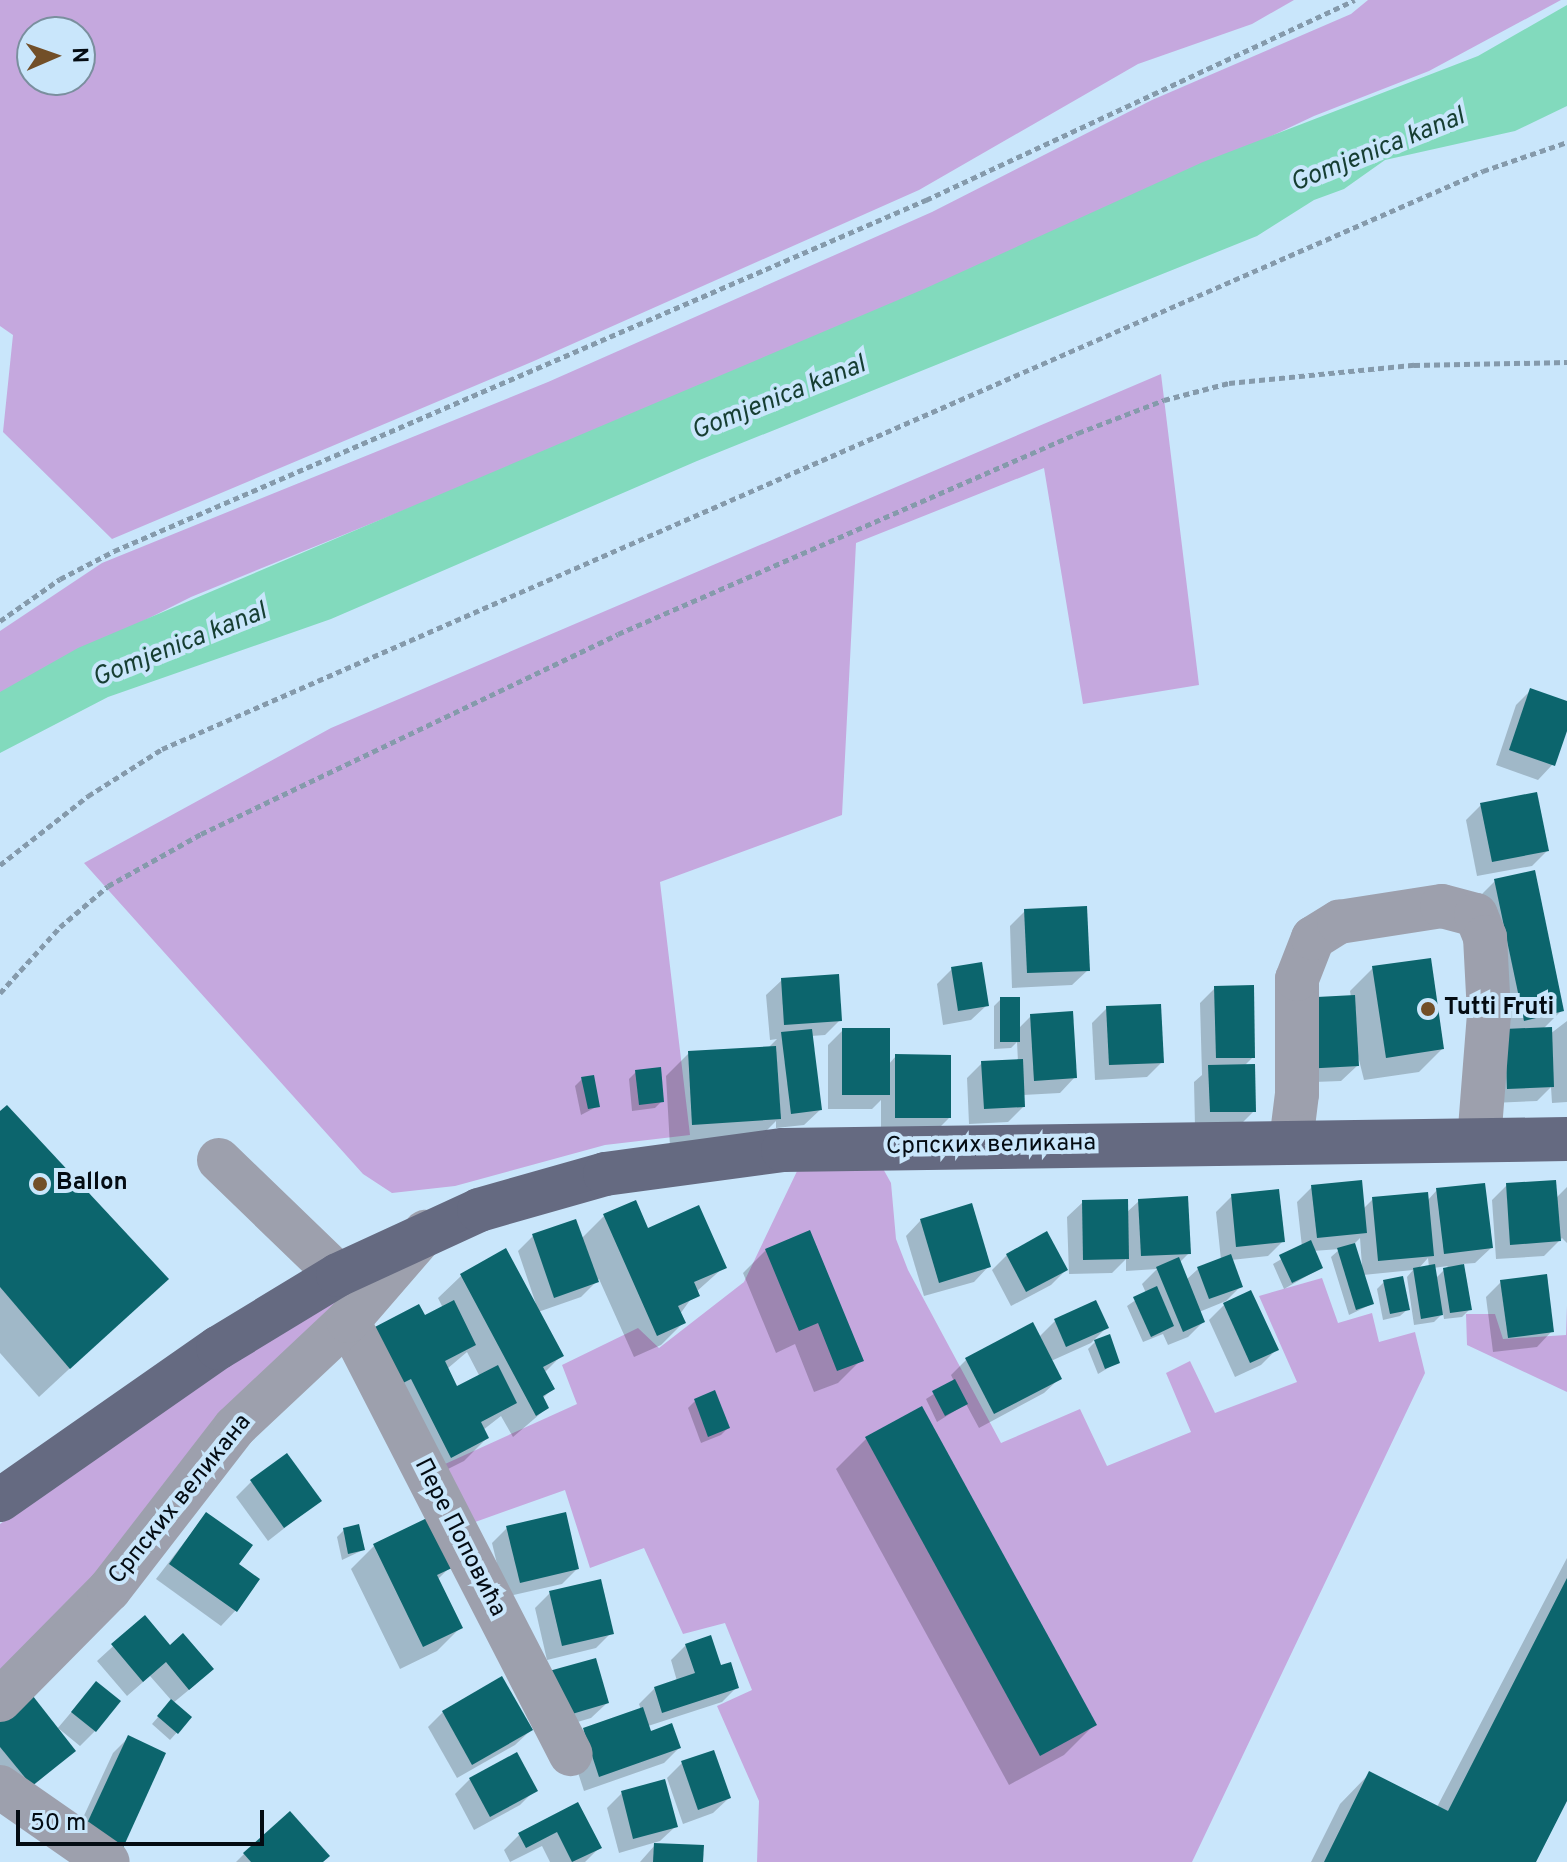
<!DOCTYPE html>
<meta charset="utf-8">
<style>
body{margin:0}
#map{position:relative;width:1567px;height:1862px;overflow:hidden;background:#c9e6fb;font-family:Overpass,sans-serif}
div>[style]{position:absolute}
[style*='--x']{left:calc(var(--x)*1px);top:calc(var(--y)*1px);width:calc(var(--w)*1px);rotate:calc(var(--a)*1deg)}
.green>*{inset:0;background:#c5a8de}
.water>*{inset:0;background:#82dabd}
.shadow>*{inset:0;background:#0003}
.building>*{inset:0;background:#0c656d}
.path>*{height:5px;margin-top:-2.5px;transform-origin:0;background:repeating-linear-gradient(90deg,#859aab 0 6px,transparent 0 10px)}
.minor>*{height:44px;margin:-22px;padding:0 22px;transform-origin:22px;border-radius:22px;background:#9da0ad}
.major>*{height:44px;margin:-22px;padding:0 22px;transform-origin:22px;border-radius:22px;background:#656a81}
.dots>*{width:22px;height:22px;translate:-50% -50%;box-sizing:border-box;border:4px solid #c9e6fb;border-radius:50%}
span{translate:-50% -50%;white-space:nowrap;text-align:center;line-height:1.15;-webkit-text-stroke:8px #c9e6fb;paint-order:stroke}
.poi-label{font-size:24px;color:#040c13;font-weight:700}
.left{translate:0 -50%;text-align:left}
.street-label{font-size:24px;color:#040c13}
.water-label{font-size:26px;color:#163e32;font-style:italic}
.north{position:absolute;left:16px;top:16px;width:80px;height:80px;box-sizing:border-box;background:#c9e6fb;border:2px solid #7a8f9e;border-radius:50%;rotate:88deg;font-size:22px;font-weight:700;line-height:32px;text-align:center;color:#040c13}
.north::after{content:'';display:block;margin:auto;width:28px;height:36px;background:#724f28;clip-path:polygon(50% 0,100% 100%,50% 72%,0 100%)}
.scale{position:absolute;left:16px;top:1810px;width:248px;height:36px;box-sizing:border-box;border:4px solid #040c13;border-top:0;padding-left:10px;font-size:24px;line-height:28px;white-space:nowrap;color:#040c13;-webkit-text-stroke:6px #c9e6fb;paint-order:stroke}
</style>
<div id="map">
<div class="green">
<div style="clip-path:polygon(evenodd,0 0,1294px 0,1252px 24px,1138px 64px,919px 190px,534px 361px,112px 539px,3px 432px,13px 335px,0 326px,0 0,32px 32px,80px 32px,80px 80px,32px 80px,32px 32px)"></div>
<div style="clip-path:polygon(1368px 0,1561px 0,1429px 71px,1314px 116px,940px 292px,191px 597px,18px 684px,0 699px,0 631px,102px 563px,548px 382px,932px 212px,1152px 100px,1351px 14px)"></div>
<div style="clip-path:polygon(1161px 374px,1199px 685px,1083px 704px,1044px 468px,856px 543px,842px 815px,660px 882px,690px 1135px,605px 1145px,455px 1186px,392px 1193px,363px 1174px,84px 863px,331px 728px)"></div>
<div style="clip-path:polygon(881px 1165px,891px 1183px,896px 1239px,908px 1270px,1001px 1443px,1080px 1409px,1107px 1466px,1191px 1432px,1166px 1373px,1190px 1361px,1215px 1413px,1297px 1382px,1259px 1296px,1322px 1278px,1338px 1323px,1372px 1313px,1379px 1342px,1415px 1332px,1425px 1373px,1192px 1862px,757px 1862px,759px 1801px,717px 1706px,752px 1690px,725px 1623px,683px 1634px,644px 1548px,590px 1568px,565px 1490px,450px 1531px,423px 1474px,577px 1404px,562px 1365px,638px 1328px,659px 1348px,744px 1282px,799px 1167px)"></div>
<div style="clip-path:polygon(376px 1271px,159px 1510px,0 1680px,0 1524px,127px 1433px)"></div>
<div style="clip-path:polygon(1567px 1305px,1567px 1392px,1467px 1345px,1466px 1314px,1495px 1314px,1503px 1339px,1566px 1335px)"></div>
</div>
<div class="water">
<div style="clip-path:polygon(1567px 5px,1567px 106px,1515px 131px,1385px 160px,1344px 189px,1314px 200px,1257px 236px,697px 461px,331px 619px,108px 697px,0 753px,0 692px,78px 648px,924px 289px,1203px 162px,1478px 56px)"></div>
</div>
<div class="shadow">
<div style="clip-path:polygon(1531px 690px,1567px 703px,1567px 724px,1553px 764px,1538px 780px,1496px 765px,1516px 705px)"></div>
<div style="clip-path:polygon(1481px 805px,1547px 851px,1532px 866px,1477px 876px,1466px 820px)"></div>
<div style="clip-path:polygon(1495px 881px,1562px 1010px,1543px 1029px,1550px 1034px,1567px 1021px,1567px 1102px,1552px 1103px,1551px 1087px,1537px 1101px,1492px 1103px,1472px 904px)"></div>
<div style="clip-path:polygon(1025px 911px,1088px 970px,1072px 985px,1012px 988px,1010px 926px)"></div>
<div style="clip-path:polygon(1373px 968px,1442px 1049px,1419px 1072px,1364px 1080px,1356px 1048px,1357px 1066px,1341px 1081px,1287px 1083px,1351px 997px,1350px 991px)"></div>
<div style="clip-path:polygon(952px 969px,987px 1005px,971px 1020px,943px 1025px,937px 984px)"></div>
<div style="clip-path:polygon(782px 980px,840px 1020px,825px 1035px,811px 1036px,820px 1110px,804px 1125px,776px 1128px,776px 1121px,756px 1141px,670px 1147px,666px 1076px,689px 1053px,768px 1048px,777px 1039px,770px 1040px,766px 995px)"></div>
<div style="clip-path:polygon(1215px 988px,1253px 1057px,1244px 1066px,1254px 1111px,1239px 1126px,1195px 1127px,1194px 1082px,1202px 1075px,1200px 1003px)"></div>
<div style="clip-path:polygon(1001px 999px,1018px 1029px,1031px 1016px,1075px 1077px,1060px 1093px,1023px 1095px,1023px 1107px,1008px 1122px,969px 1124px,967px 1078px,982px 1063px,1018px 1062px,1017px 1042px,1011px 1048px,994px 1049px,994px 1006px)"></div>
<div style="clip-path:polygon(1107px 1008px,1162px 1062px,1147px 1077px,1095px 1080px,1092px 1023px)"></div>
<div style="clip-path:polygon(843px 1030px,888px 1065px,896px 1056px,949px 1118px,934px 1133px,881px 1133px,881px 1100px,872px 1109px,828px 1109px,828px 1045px)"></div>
<div style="clip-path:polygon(636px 1072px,662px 1101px,655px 1108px,632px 1111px,629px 1079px)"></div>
<div style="clip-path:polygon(582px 1079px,598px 1106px,581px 1115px,575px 1086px)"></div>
<div style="clip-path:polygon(0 1114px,166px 1279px,39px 1397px,0 1353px)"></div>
<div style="clip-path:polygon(1507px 1185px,1556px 1198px,1567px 1187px,1567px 1243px,1562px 1238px,1544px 1256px,1496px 1259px,1492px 1200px)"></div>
<div style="clip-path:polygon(evenodd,1312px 1187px,1363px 1209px,1373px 1199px,1427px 1201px,1437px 1190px,1491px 1248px,1475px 1263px,1462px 1264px,1469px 1310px,1462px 1317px,1444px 1319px,1443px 1313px,1434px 1322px,1414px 1325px,1407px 1277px,1413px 1270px,1363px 1275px,1372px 1304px,1349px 1315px,1331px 1257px,1340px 1249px,1313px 1251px,1321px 1268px,1284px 1289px,1273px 1264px,1302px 1247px,1297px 1202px,1312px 1187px,1360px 1238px,1362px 1266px,1360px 1266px,1354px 1244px,1360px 1238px,1312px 1187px,1428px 1258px,1429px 1267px,1418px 1269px,1428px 1258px,1312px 1187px,1448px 1266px,1435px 1279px,1433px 1268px,1448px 1266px)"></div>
<div style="clip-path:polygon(1232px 1196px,1283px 1241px,1268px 1256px,1231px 1260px,1241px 1286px,1226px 1301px,1199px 1312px,1203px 1322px,1188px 1337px,1168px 1345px,1163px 1334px,1143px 1342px,1127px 1306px,1146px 1293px,1142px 1284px,1157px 1269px,1126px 1271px,1126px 1259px,1112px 1273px,1069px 1274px,1067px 1217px,1083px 1202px,1126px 1213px,1139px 1201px,1189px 1253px,1179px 1263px,1186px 1280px,1198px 1269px,1221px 1260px,1216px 1212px)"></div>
<div style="clip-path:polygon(evenodd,604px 1216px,724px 1267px,696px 1292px,680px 1314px,684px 1322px,661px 1345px,634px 1357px,599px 1279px,581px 1297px,538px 1312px,562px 1355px,544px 1373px,552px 1389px,542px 1399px,547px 1408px,513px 1437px,501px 1416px,483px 1430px,487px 1438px,464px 1461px,428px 1479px,388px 1400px,424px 1318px,443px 1308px,438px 1298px,461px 1276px,536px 1304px,518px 1251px,533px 1236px,581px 1239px,604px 1216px,467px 1352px,480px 1377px,457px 1389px,447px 1369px,467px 1352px)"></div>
<div style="clip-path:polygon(921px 1220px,989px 1266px,974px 1282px,924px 1296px,906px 1236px)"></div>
<div style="clip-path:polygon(766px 1250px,861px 1360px,838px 1383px,814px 1392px,795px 1344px,776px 1353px,743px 1273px)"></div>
<div style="clip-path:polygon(1007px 1255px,1066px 1270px,1051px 1285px,1011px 1306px,992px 1270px)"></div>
<div style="clip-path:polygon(1384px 1282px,1408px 1309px,1400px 1316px,1383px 1320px,1377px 1289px)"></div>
<div style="clip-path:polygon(1501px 1282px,1552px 1331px,1537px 1347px,1493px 1352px,1486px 1297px)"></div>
<div style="clip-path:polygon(1224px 1305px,1276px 1350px,1261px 1365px,1235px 1377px,1209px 1320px)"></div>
<div style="clip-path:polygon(1055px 1321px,1106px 1328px,1091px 1343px,1051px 1361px,1060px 1378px,1044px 1393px,979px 1428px,966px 1404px,937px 1422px,926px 1399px,954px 1381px,951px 1375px,966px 1360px,1032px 1325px,1039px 1337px)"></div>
<div style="clip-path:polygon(1095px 1342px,1118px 1362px,1098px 1374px,1088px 1349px)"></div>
<div style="clip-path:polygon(695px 1401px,728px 1428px,721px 1435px,701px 1443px,688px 1408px)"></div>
<div style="clip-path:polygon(866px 1439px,1094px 1725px,1064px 1755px,1009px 1785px,836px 1469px)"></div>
<div style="clip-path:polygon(251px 1482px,319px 1501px,268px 1541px,236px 1497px)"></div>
<div style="clip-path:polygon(206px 1514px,237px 1564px,236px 1610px,221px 1626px,156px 1579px)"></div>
<div style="clip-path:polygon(507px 1528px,577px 1569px,562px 1584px,505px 1597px,492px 1543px)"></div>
<div style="clip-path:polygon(344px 1530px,363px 1550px,342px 1560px,337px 1537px)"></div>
<div style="clip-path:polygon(374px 1546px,449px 1568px,437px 1580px,460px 1628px,437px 1651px,400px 1669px,351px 1569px)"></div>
<div style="clip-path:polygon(1567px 1558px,1567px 1796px,1534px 1862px,1311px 1862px,1340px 1804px,1370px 1773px,1437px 1807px)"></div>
<div style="clip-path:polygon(550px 1593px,611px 1633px,596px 1648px,547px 1660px,535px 1608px)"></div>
<div style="clip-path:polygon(144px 1618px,196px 1684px,173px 1703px,190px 1718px,170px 1740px,152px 1724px,172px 1701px,150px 1676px,127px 1696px,97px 1661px)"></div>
<div style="clip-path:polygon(686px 1645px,737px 1687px,722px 1702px,648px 1726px,650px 1733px,679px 1748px,664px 1763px,584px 1791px,569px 1745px,584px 1730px,641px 1710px,639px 1704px,655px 1688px,677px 1681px,671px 1660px)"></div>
<div style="clip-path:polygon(550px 1673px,607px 1703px,591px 1718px,547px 1731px)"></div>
<div style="clip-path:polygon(96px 1683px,95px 1731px,80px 1746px,58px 1728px,74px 1751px,16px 1800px,0 1780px,0 1717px,57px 1729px)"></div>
<div style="clip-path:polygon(443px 1712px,531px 1730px,515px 1745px,457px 1778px,428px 1727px)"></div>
<div style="clip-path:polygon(128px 1738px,107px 1862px,69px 1848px,113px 1753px)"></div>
<div style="clip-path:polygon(682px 1763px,729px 1798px,713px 1813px,683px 1824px,667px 1778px)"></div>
<div style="clip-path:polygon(470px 1779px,535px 1790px,520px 1805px,474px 1830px,455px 1794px)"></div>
<div style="clip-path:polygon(622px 1793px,676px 1826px,660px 1841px,619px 1853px,607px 1808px)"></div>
<div style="clip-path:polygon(577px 1804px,599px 1848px,585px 1862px,550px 1862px,542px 1846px,510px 1862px,504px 1850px,519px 1835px)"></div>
<div style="clip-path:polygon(655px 1845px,701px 1862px,640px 1862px)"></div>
<div style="clip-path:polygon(244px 1854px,321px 1862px,236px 1862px)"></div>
</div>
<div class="building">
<div style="clip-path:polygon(1530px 688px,1567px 701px,1567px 731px,1555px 766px,1509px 750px)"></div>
<div style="clip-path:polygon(1537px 792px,1549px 851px,1492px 862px,1480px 803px)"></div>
<div style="clip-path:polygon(1535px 870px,1564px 1011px,1524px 1021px,1494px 879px)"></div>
<div style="clip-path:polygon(1087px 906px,1090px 971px,1027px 973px,1024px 909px)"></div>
<div style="clip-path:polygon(1431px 958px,1444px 1049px,1386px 1058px,1372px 966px)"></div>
<div style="clip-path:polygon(982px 962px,989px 1006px,958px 1011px,951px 967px)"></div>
<div style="clip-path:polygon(839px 974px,842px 1021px,784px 1025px,781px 978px)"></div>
<div style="clip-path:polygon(1254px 985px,1255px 1058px,1216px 1058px,1214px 986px)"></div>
<div style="clip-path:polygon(1355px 995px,1359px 1066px,1302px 1069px,1298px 998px)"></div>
<div style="clip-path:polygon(1000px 997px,1020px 997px,1020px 1042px,1000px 1042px)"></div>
<div style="clip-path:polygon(1161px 1004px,1164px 1063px,1109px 1065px,1106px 1006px)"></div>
<div style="clip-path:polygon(1073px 1011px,1077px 1078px,1034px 1081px,1030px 1014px)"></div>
<div style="clip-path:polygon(1552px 1027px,1554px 1087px,1507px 1089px,1505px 1029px)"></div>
<div style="clip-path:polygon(842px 1028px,890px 1028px,890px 1095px,842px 1095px)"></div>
<div style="clip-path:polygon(812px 1029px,822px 1110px,791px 1114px,781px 1032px)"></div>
<div style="clip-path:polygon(776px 1046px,781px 1119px,692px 1125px,688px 1051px)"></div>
<div style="clip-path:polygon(895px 1054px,951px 1055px,951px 1118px,895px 1118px)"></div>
<div style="clip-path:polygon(1023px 1059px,1025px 1107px,984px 1109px,981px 1061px)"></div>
<div style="clip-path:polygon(1255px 1064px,1256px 1112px,1210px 1112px,1208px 1065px)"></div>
<div style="clip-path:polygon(661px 1067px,664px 1102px,639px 1105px,635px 1070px)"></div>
<div style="clip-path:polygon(594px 1075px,600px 1107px,588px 1109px,581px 1077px)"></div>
<div style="clip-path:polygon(7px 1105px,169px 1279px,70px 1369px,0 1287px,0 1111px)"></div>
<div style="clip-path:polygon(1362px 1180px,1367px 1233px,1317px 1238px,1311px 1185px)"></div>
<div style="clip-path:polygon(1556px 1180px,1561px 1241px,1510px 1245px,1506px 1183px)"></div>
<div style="clip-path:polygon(1485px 1183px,1493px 1248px,1444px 1254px,1436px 1188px)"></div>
<div style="clip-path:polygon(1279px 1189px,1285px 1242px,1236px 1247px,1231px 1194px)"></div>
<div style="clip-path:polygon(1428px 1192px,1434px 1256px,1378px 1261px,1372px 1197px)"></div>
<div style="clip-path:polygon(1188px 1196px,1191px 1254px,1141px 1256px,1138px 1199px)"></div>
<div style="clip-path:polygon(1128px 1199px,1129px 1259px,1083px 1260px,1082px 1200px)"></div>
<div style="clip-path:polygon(636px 1200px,648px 1228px,699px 1205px,727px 1268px,694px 1282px,700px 1296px,678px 1306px,686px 1323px,657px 1336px,603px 1214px)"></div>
<div style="clip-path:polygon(972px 1203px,991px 1267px,939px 1283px,920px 1219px)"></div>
<div style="clip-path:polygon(576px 1219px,599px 1282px,554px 1298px,532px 1234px)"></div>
<div style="clip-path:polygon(810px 1230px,864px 1361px,837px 1371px,818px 1323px,799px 1331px,765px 1249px)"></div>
<div style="clip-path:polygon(1047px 1231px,1068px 1270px,1026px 1292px,1006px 1254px)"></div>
<div style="clip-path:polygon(1311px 1240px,1323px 1268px,1292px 1283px,1279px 1255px)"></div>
<div style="clip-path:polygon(1355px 1243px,1374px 1304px,1356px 1310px,1337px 1248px)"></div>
<div style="clip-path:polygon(506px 1248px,564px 1356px,543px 1367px,555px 1389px,543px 1396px,549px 1408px,536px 1416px,460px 1274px)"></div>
<div style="clip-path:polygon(1231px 1254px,1243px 1287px,1209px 1299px,1197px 1267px)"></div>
<div style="clip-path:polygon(1179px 1257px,1205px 1322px,1183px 1332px,1156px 1267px)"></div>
<div style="clip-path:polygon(1435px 1264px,1443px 1315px,1421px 1319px,1413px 1268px)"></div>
<div style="clip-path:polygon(1464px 1264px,1472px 1310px,1450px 1313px,1443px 1268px)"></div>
<div style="clip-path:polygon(1547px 1274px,1554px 1332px,1508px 1338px,1500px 1280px)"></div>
<div style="clip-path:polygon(1403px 1276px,1410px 1310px,1390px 1314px,1383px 1280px)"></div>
<div style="clip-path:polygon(1157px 1286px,1174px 1326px,1151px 1337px,1133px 1297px)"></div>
<div style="clip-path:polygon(1251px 1290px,1279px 1350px,1250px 1363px,1223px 1303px)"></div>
<div style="clip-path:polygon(454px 1300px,476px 1345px,445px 1361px,457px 1386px,498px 1365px,517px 1403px,481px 1422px,489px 1438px,451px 1458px,411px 1379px,399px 1385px,371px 1329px,419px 1304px,425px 1315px)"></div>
<div style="clip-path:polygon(1096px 1300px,1109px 1328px,1066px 1347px,1054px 1319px)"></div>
<div style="clip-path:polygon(1033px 1322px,1062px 1379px,994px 1414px,965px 1358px)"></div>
<div style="clip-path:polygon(1110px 1334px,1120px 1363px,1105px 1369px,1094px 1340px)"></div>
<div style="clip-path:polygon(955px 1379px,968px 1404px,945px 1416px,932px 1391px)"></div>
<div style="clip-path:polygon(715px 1390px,730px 1428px,708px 1437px,694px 1399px)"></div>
<div style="clip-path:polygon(922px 1406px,1097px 1725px,1040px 1756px,865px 1437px)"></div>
<div style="clip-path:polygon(287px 1453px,322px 1501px,284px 1528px,250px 1480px)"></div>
<div style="clip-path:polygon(206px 1512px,253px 1545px,239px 1564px,260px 1579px,237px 1612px,169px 1564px)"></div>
<div style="clip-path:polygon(566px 1512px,579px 1569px,520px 1583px,506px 1526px)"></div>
<div style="clip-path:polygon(427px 1518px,452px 1568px,437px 1575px,463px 1628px,423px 1647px,373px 1544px)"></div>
<div style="clip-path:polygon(359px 1524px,365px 1550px,348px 1554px,343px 1528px)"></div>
<div style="clip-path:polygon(1567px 1578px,1567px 1801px,1536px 1862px,1324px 1862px,1369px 1771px,1448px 1811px)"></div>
<div style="clip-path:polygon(601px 1579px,614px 1634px,562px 1646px,549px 1591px)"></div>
<div style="clip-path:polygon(145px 1615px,170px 1645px,183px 1633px,214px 1669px,189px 1690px,166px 1662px,143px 1682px,111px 1644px)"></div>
<div style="clip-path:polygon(711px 1635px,721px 1665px,731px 1662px,739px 1688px,662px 1713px,654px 1687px,695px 1673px,685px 1644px)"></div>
<div style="clip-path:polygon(596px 1658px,609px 1703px,562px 1717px,549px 1671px)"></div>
<div style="clip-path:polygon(502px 1676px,533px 1730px,472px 1765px,442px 1711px)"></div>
<div style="clip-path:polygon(96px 1681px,121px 1701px,96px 1732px,71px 1712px)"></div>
<div style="clip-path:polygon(29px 1691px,76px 1751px,32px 1786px,0 1747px,0 1715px)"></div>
<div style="clip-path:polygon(171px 1699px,192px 1717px,178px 1734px,157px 1716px)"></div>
<div style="clip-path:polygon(643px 1707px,651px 1731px,672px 1723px,681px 1748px,599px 1777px,583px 1728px)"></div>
<div style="clip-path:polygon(128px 1735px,166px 1753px,122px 1850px,83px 1832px)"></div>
<div style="clip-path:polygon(714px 1750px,731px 1798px,698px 1810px,681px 1761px)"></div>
<div style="clip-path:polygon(517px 1752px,538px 1791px,490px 1817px,469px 1778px)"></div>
<div style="clip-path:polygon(665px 1779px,678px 1827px,633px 1839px,621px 1791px)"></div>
<div style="clip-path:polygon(578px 1802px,602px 1848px,572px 1862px,557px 1832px,526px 1848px,518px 1833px)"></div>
<div style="clip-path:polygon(290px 1811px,330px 1856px,323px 1862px,251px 1862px,243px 1853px)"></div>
<div style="clip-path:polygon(654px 1843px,704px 1845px,703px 1862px,653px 1862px)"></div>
</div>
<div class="path">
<div style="--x:0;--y:621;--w:73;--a:-35"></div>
<div style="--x:60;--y:579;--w:61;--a:-27.4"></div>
<div style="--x:114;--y:551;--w:885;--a:-23.38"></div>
<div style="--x:926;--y:200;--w:473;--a:-25"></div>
<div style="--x:0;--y:865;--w:112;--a:-38.1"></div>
<div style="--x:88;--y:796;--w:88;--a:-32.4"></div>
<div style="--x:162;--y:749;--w:1442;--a:-23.63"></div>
<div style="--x:1483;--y:171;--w:89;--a:-19"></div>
<div style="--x:0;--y:993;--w:89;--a:-47.7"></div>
<div style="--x:60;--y:927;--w:63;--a:-40.5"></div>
<div style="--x:108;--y:886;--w:107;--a:-29.2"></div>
<div style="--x:201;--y:834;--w:462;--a:-25.6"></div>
<div style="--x:618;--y:634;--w:502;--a:-23.6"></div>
<div style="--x:1078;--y:433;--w:92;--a:-21"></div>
<div style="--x:1164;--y:400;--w:67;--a:-14.7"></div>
<div style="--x:1229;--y:383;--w:186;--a:-5.6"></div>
<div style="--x:1414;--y:365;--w:153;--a:-1.1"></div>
</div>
<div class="minor">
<div style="--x:1291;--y:1142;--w:48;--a:-82.9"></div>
<div style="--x:1297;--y:1094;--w:115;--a:-90"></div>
<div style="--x:1297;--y:979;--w:44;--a:-68.7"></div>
<div style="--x:1313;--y:938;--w:31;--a:-32"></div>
<div style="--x:1339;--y:922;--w:104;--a:-8.8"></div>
<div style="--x:1442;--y:906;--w:35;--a:15"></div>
<div style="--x:1476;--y:915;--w:24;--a:68"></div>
<div style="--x:1485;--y:937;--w:77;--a:87"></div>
<div style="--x:1489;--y:1014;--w:126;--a:94.5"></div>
<div style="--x:219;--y:1160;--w:165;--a:44"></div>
<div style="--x:348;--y:1321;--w:487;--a:62.8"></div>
<div style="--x:0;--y:1700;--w:155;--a:-45.3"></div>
<div style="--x:109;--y:1590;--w:206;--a:-52.3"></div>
<div style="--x:235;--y:1427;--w:155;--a:-43.2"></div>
<div style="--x:348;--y:1321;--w:118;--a:-49.1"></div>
<div style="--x:0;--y:1787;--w:131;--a:34.8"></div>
</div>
<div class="major">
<div style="--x:0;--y:1500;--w:266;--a:-34.9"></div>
<div style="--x:218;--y:1348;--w:140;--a:-31.3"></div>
<div style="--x:338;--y:1275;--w:155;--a:-24.7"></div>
<div style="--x:479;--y:1210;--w:131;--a:-15.9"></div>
<div style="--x:605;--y:1174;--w:180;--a:-7.7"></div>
<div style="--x:783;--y:1150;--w:784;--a:-0.8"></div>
</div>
<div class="dots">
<div style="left:1428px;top:1009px;background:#724f28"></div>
<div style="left:40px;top:1184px;background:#724f28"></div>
</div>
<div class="poi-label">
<span class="left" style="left:1444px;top:1009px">Tutti Fruti</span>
<span class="left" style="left:56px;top:1184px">Ballon</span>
</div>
<div class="street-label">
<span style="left:991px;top:1146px;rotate:-1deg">Српских великана</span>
<span style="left:181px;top:1500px;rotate:-51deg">Српских великана</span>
<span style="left:459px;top:1538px;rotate:63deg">Пере Поповића</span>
</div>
<div class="water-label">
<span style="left:1378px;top:151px;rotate:-22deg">Gomjenica kanal</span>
<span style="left:779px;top:399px;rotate:-22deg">Gomjenica kanal</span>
<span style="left:180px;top:646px;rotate:-22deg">Gomjenica kanal</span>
</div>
<div class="north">N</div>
<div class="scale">50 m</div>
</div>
